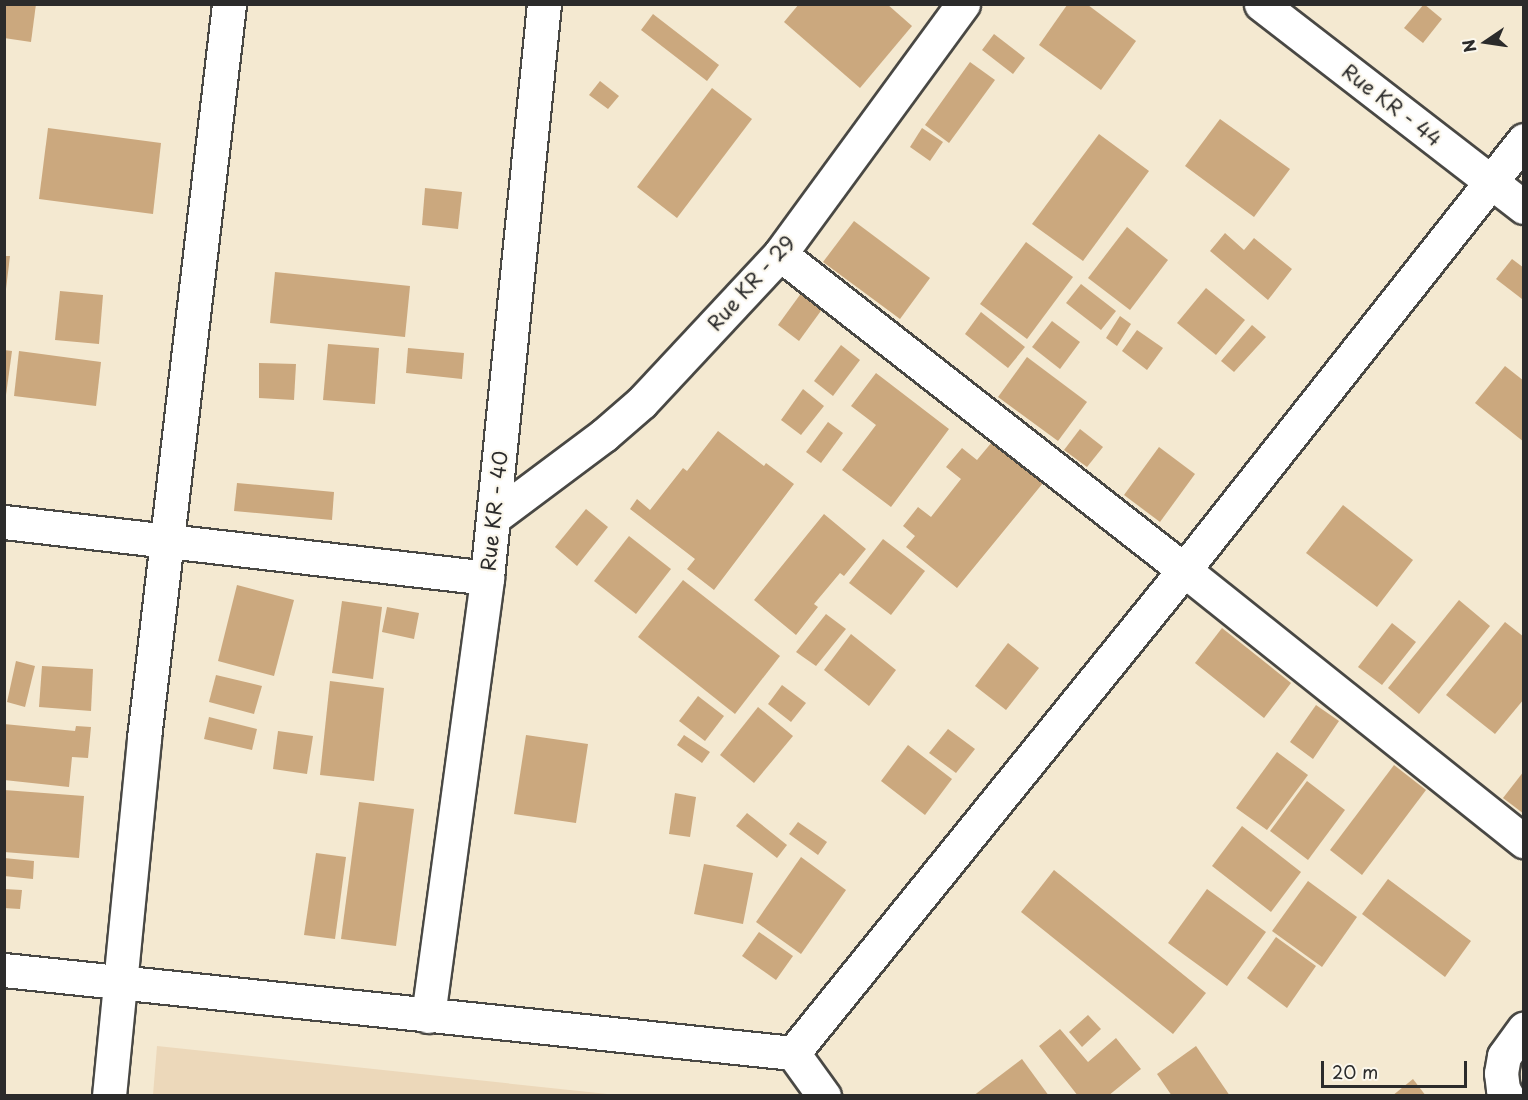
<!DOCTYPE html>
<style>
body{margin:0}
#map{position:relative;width:1528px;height:1100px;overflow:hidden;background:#f4e9d1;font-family:"Playpen Sans",sans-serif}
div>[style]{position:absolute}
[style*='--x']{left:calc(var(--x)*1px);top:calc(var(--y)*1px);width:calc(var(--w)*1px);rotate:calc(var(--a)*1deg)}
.built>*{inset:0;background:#ecd8ba}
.building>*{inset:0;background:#cba87e}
.roads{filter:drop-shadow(2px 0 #494844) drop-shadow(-2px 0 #494844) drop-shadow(0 2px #494844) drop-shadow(0 -2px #494844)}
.minor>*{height:33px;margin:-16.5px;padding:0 16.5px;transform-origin:16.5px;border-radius:16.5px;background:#fff}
span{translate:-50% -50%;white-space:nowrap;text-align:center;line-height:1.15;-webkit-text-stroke:4.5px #fbf7ec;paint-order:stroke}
.street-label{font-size:20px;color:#2b2b2b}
.frame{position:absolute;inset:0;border:6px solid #2b2b2b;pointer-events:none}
.north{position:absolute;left:1456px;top:12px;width:60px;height:60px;-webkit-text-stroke:4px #fbf7ec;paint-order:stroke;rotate:257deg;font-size:16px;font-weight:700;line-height:24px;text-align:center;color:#2b2b2b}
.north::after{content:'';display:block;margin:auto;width:21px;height:27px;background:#2b2b2b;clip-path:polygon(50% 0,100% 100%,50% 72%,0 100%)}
.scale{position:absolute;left:1321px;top:1061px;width:146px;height:27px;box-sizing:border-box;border:3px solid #2b2b2b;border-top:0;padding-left:8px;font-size:18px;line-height:21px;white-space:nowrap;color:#2b2b2b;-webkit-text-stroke:4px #fbf7ec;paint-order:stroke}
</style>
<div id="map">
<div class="built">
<div style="clip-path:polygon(157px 1046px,617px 1095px,153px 1095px)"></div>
</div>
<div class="building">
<div style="clip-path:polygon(4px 4px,36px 4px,31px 42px,4px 38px)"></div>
<div style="clip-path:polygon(799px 4px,887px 4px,912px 26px,860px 88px,784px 22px)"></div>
<div style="clip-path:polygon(1424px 4px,1442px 19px,1423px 43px,1404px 28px)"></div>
<div style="clip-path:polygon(1067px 5px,1088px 5px,1136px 41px,1101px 90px,1039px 45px)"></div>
<div style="clip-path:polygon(653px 14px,719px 65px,707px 81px,641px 30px)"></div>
<div style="clip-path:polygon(994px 34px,1025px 58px,1013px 74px,982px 50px)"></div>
<div style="clip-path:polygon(970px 62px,995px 80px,949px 143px,925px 125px)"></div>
<div style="clip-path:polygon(600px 81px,619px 96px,608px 109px,589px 95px)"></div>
<div style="clip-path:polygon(712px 88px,752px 119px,677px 218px,637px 187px)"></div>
<div style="clip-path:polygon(1220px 119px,1290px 169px,1254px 217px,1185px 166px)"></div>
<div style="clip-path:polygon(48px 128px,161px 143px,153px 214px,39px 199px)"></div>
<div style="clip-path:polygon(922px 128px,943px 142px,930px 161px,910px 147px)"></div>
<div style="clip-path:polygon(1099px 134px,1149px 171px,1083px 261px,1032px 224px)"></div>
<div style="clip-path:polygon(425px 188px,462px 192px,458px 229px,422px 225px)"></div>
<div style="clip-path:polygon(854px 221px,930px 278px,900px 319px,823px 262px)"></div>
<div style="clip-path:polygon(1127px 227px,1168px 260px,1130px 310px,1088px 278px)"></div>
<div style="clip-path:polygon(1225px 233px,1244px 250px,1254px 238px,1292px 269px,1268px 300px,1210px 251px)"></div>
<div style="clip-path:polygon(1026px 242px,1073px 277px,1027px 339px,980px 304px)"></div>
<div style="clip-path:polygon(4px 256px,10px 256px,6px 289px,4px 289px)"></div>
<div style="clip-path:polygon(1512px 259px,1524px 268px,1522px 299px,1496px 279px)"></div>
<div style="clip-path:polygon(275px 272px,410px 286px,405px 337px,270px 323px)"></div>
<div style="clip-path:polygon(1081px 284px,1116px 311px,1101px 330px,1066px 303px)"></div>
<div style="clip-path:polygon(1206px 288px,1245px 320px,1216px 355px,1177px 323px)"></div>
<div style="clip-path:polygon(60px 291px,103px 295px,99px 344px,55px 340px)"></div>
<div style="clip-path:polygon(802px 292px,823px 308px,799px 341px,778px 325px)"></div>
<div style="clip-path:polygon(981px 312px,1025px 347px,1008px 368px,965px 334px)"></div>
<div style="clip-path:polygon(1120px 316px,1131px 324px,1117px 346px,1106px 338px)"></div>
<div style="clip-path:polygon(1052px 321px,1080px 342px,1060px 369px,1032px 347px)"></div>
<div style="clip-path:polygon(1252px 325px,1266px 337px,1234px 372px,1221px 361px)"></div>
<div style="clip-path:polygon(1137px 330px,1163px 348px,1147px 370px,1122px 351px)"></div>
<div style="clip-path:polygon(328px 344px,379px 348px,375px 404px,323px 400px)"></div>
<div style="clip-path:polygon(841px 345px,860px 360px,833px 396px,814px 381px)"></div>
<div style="clip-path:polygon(408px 348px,464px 353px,462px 379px,406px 373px)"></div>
<div style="clip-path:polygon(4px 350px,12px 351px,6px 395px,4px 395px)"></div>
<div style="clip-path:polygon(19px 351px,101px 362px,96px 406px,14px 396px)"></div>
<div style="clip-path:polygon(1027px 357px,1087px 402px,1058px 441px,998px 397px)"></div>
<div style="clip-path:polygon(259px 363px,296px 364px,294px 400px,259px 398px)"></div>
<div style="clip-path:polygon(1505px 366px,1524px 381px,1524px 442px,1475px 403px)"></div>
<div style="clip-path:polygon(876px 373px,949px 429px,891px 507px,842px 470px,876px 425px,851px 406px)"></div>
<div style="clip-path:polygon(803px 389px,824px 406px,801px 435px,781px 420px)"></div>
<div style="clip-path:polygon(828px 422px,843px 433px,821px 463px,806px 452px)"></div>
<div style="clip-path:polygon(1080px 429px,1103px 447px,1087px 467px,1064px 450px)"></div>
<div style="clip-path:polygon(718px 431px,764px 466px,766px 463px,794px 484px,714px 590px,687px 569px,695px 559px,630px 509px,637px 499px,650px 510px,683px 468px,687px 471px)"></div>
<div style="clip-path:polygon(992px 442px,1043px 483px,957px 588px,906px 547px,915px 536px,903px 526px,918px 507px,931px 517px,961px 479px,946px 467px,962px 448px,977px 460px)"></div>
<div style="clip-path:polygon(1159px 447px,1195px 474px,1160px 522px,1124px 495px)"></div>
<div style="clip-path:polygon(237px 483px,334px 492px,332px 520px,234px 511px)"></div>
<div style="clip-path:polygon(1343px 505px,1413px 560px,1377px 607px,1306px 553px)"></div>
<div style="clip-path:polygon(586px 509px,608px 527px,577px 566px,555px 547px)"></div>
<div style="clip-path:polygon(824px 514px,866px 549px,844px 576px,840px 573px,814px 604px,818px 607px,796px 635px,754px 600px)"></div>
<div style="clip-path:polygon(629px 536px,671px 569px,636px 614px,594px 581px)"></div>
<div style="clip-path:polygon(883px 539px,925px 571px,891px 615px,849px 583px)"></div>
<div style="clip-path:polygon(683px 580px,780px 656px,735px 714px,638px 637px)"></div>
<div style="clip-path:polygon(237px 585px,294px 600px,274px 676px,218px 661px)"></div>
<div style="clip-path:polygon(1459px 600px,1490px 626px,1419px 714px,1388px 688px)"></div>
<div style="clip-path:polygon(342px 601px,382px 607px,373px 679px,332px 673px)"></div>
<div style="clip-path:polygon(387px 607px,419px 613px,414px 639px,382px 632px)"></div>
<div style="clip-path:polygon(826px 614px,846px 629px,816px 666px,796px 652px)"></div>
<div style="clip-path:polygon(1505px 622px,1524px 637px,1524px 699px,1495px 734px,1446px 695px)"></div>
<div style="clip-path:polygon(1392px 623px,1416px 642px,1382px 685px,1358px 667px)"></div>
<div style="clip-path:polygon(1222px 628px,1291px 683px,1264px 718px,1195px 663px)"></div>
<div style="clip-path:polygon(851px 634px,896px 670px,869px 706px,824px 670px)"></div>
<div style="clip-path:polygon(1008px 643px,1039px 668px,1006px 710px,975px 686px)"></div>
<div style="clip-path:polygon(16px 661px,35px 666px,25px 707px,7px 702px)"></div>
<div style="clip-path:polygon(42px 666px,93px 669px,91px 711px,39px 707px)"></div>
<div style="clip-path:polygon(216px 675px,262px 686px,254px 714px,209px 702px)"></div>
<div style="clip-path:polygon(330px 681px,384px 688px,374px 781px,320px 775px)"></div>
<div style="clip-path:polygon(782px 685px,806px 703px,791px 722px,768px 704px)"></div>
<div style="clip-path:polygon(698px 696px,724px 716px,705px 741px,679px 721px)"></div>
<div style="clip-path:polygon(1316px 705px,1339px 721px,1313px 759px,1290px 742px)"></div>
<div style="clip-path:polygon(758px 707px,793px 736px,754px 783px,720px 755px)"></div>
<div style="clip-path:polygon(209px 717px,257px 729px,252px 750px,204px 739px)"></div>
<div style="clip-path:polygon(4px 724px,75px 731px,76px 726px,91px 727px,88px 758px,72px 757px,69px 787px,4px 780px)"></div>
<div style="clip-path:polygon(948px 729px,975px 749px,956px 773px,929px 753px)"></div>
<div style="clip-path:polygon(278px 731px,313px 736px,307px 774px,273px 769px)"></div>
<div style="clip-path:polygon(526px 735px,588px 744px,576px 823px,514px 814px)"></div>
<div style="clip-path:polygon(684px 735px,710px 752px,702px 763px,677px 745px)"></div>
<div style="clip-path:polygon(908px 745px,952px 779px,925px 815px,881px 781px)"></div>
<div style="clip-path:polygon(1277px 752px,1308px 775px,1267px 830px,1236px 808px)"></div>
<div style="clip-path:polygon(1394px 765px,1426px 790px,1362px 875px,1330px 850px)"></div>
<div style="clip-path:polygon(1524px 771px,1524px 814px,1503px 798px)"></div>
<div style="clip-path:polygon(1307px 781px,1345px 810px,1308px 860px,1270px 831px)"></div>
<div style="clip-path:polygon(4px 790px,84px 796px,79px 858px,4px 852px)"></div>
<div style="clip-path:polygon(675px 793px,696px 797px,690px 837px,669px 834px)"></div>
<div style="clip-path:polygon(359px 802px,414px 809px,396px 946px,341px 939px)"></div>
<div style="clip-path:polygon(747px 813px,787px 845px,777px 858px,736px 826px)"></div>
<div style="clip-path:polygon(798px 822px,827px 842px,818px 855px,789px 834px)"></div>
<div style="clip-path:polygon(1242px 826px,1301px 872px,1271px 912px,1212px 866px)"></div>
<div style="clip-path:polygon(316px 853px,346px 857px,335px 939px,304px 935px)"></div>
<div style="clip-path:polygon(801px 857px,846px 890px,801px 954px,756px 922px)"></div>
<div style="clip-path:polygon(4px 858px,34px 861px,33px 879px,4px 876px)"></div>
<div style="clip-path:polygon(704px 864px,753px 873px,743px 924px,694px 914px)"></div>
<div style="clip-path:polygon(1054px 870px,1206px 993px,1173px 1034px,1021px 912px)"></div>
<div style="clip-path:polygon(1388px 879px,1471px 941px,1445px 977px,1362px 914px)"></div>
<div style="clip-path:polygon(1308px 881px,1357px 917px,1322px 967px,1272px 931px)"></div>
<div style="clip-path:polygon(4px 889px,22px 890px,20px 909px,4px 908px)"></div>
<div style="clip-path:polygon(1207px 889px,1266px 932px,1227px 986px,1168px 943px)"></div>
<div style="clip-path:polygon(759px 932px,793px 956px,776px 980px,742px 956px)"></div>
<div style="clip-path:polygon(1276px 937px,1316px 966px,1287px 1008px,1247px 978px)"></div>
<div style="clip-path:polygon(1088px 1015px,1101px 1029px,1082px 1047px,1069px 1032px)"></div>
<div style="clip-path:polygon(1060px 1029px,1088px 1062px,1116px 1038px,1141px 1069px,1108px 1096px,1078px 1096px,1039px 1046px)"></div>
<div style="clip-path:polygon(1196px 1046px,1230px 1096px,1172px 1096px,1157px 1074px)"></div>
<div style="clip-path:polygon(1022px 1059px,1049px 1096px,973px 1096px)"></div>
<div style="clip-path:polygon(1413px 1079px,1426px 1096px,1392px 1096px)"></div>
</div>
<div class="roads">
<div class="minor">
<div style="--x:1261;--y:4;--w:332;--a:37.7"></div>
<div style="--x:780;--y:254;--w:513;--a:38.03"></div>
<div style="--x:1184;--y:570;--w:435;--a:38.6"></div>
<div style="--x:493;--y:518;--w:139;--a:-36.8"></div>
<div style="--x:604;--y:435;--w:50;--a:-41"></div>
<div style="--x:642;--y:402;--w:202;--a:-47"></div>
<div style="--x:780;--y:254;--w:310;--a:-53.8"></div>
<div style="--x:4;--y:522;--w:486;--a:6.6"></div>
<div style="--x:4;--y:970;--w:793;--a:6.01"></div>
<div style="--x:793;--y:1053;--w:53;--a:54.2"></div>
<div style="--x:428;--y:1016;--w:442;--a:-82.3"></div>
<div style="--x:487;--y:578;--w:577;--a:-84.33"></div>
<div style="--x:793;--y:1053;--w:621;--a:-51.01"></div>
<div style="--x:1184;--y:570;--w:548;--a:-51.67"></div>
<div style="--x:109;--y:1096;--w:360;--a:-84.4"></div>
<div style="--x:144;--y:738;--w:739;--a:-83.39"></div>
<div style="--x:1507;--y:1096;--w:8;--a:-120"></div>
<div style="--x:1503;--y:1089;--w:16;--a:-97"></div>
<div style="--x:1501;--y:1073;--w:17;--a:-80"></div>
<div style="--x:1504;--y:1056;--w:34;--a:-54"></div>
</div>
</div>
<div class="street-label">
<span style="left:1392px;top:105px;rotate:38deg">Rue KR - 44</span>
<span style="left:751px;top:283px;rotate:-48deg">Rue KR - 29</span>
<span style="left:494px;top:511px;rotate:-84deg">Rue KR - 40</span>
</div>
<div class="frame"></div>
<div class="north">N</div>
<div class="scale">20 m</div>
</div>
